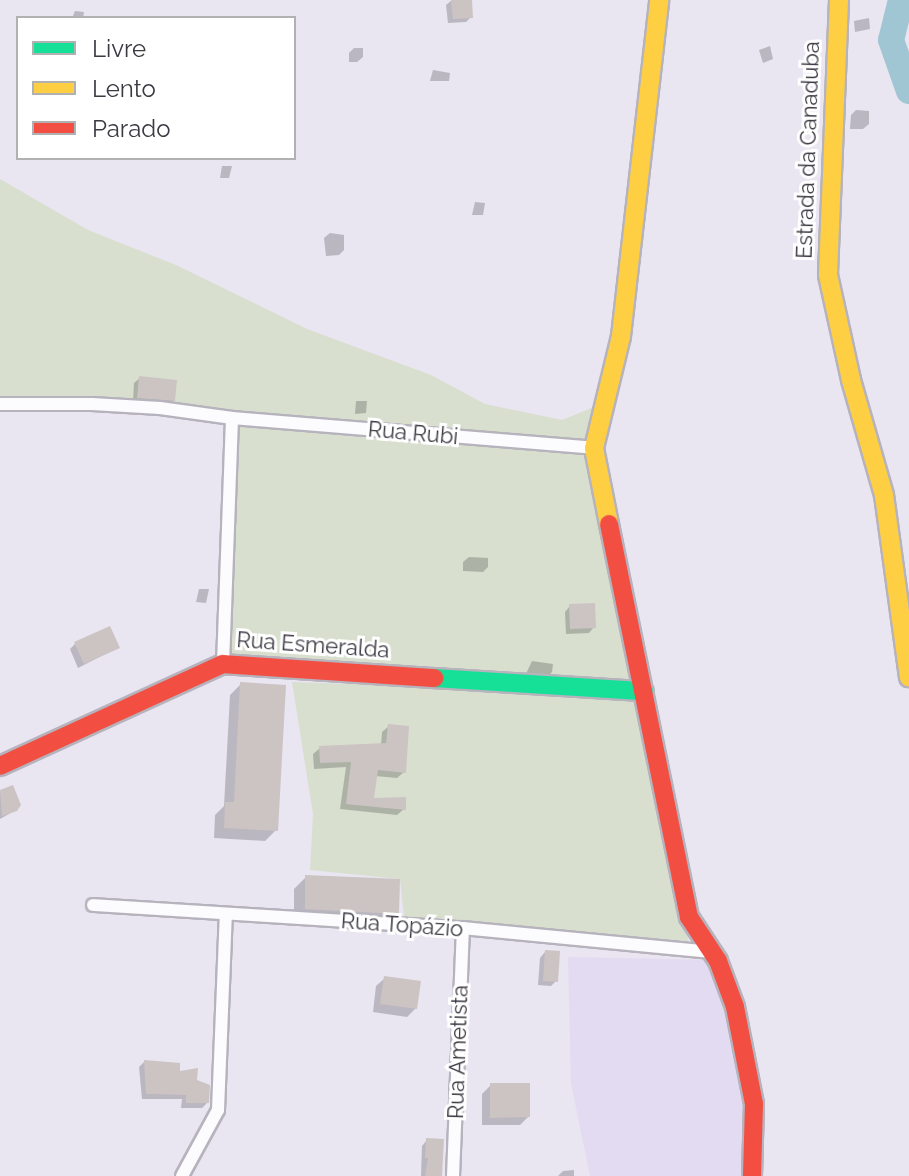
<!DOCTYPE html>
<meta charset="utf-8">
<style>
body{margin:0}
#map{position:relative;width:909px;height:1176px;overflow:hidden;background:#e9e5f1;font-family:Raleway,sans-serif}
div>[style]{position:absolute}
[style*='--x']{left:calc(var(--x)*1px);top:calc(var(--y)*1px);width:calc(var(--w)*1px);rotate:calc(var(--a)*1deg)}
.built>*{inset:0;background:#e2dbf1}
.green>*{inset:0;background:#d8dfcf}
.shadow>*{inset:0;background:#0003}
.river>*{height:26px;margin:-13px;padding:0 13px;transform-origin:13px;border-radius:13px;background:#a1c6d3}
.building>*{inset:0;background:#ccc3c3}
.roads{filter:drop-shadow(2px 0 #b6b3bd) drop-shadow(-2px 0 #b6b3bd) drop-shadow(0 2px #b6b3bd) drop-shadow(0 -2px #b6b3bd)}
.street>*{height:12px;margin:-6px;padding:0 6px;transform-origin:6px;border-radius:6px;background:#fcfbfd}
.fast>*{height:18px;margin:-9px;padding:0 9px;transform-origin:9px;border-radius:9px;background:#16e098}
.slow>*{height:18px;margin:-9px;padding:0 9px;transform-origin:9px;border-radius:9px;background:#ffcf43}
.jam>*{height:18px;margin:-9px;padding:0 9px;transform-origin:9px;border-radius:9px;background:#f24e42}
span{translate:-50% -50%;white-space:nowrap;text-align:center;line-height:1.15;-webkit-text-stroke:6px #fff;paint-order:stroke}
.street-label{font-size:22px;color:#3c3942}
.legend{position:absolute;left:16px;top:16px;width:280px;height:144px;box-sizing:border-box;background:#fff;border:2px solid #b1b0b3;margin:0;padding:10px 14px;list-style:none;font-size:24px;color:#3c3942}
.legend li{display:flex;align-items:center;gap:16px;height:40px}
.legend b{width:40px;border:2px solid #b1b0b3}
</style>
<div id="map">
<div class="built">
<div style="clip-path:polygon(568px 957px,712px 960px,756px 1123px,750px 1176px,590px 1176px,571px 1083px)"></div>
</div>
<div class="green">
<div style="clip-path:polygon(0 179px,88px 230px,176px 265px,307px 329px,431px 375px,485px 404px,562px 420px,601px 404px,594px 448px,644px 691px,230px 658px,232px 419px,92px 404px,0 406px)"></div>
<div style="clip-path:polygon(292px 682px,638px 694px,689px 944px,404px 917px,400px 879px,310px 870px,313px 814px)"></div>
</div>
<div class="shadow">
<div style="clip-path:polygon(452px 0,470px 0,471px 17px,466px 22px,448px 23px,446px 5px)"></div>
<div style="clip-path:polygon(75px 11px,84px 12px,83px 18px,72px 18px)"></div>
<div style="clip-path:polygon(869px 18px,870px 29px,855px 32px,854px 21px)"></div>
<div style="clip-path:polygon(770px 46px,773px 59px,763px 63px,759px 50px)"></div>
<div style="clip-path:polygon(354px 48px,363px 48px,363px 57px,357px 62px,349px 62px,349px 53px)"></div>
<div style="clip-path:polygon(433px 70px,450px 73px,449px 81px,430px 81px)"></div>
<div style="clip-path:polygon(856px 110px,869px 111px,869px 124px,863px 129px,850px 129px,851px 115px)"></div>
<div style="clip-path:polygon(222px 166px,232px 166px,229px 178px,220px 178px)"></div>
<div style="clip-path:polygon(475px 202px,485px 203px,483px 215px,472px 215px)"></div>
<div style="clip-path:polygon(330px 233px,344px 235px,344px 250px,339px 255px,326px 256px,324px 238px)"></div>
<div style="clip-path:polygon(140px 378px,174px 400px,168px 406px,133px 402px,134px 383px)"></div>
<div style="clip-path:polygon(356px 401px,367px 401px,366px 413px,355px 414px)"></div>
<div style="clip-path:polygon(469px 557px,488px 558px,488px 567px,483px 572px,463px 571px,463px 562px)"></div>
<div style="clip-path:polygon(199px 589px,209px 589px,206px 603px,196px 602px)"></div>
<div style="clip-path:polygon(570px 606px,594px 627px,589px 633px,566px 634px,565px 612px)"></div>
<div style="clip-path:polygon(75px 644px,117px 648px,78px 668px,70px 649px)"></div>
<div style="clip-path:polygon(532px 661px,553px 664px,552px 672px,547px 678px,525px 676px)"></div>
<div style="clip-path:polygon(241px 684px,276px 830px,265px 841px,214px 838px,215px 815px,224px 806px,230px 695px)"></div>
<div style="clip-path:polygon(389px 726px,404px 772px,397px 778px,375px 776px,372px 800px,404px 809px,397px 815px,340px 809px,346px 767px,314px 769px,313px 754px,320px 748px,381px 745px,382px 732px)"></div>
<div style="clip-path:polygon(12px 787px,16px 810px,0 819px,0 792px)"></div>
<div style="clip-path:polygon(306px 877px,397px 913px,386px 925px,294px 920px,294px 889px)"></div>
<div style="clip-path:polygon(545px 952px,556px 981px,551px 986px,538px 985px,540px 958px)"></div>
<div style="clip-path:polygon(385px 978px,416px 1008px,407px 1017px,373px 1012px,376px 986px)"></div>
<div style="clip-path:polygon(144px 1062px,195px 1082px,207px 1103px,202px 1108px,181px 1108px,182px 1099px,142px 1099px,139px 1067px)"></div>
<div style="clip-path:polygon(491px 1085px,528px 1117px,520px 1125px,482px 1125px,482px 1094px)"></div>
<div style="clip-path:polygon(427px 1140px,441px 1176px,421px 1176px,422px 1146px)"></div>
<div style="clip-path:polygon(574px 1170px,574px 1176px,558px 1176px,563px 1171px)"></div>
</div>
<div class="river">
<div style="--x:901;--y:0;--w:41;--a:104"></div>
<div style="--x:891;--y:40;--w:54;--a:70.6"></div>
</div>
<div class="building">
<div style="clip-path:polygon(451px 0,472px 0,473px 18px,453px 19px)"></div>
<div style="clip-path:polygon(139px 376px,177px 380px,175px 401px,137px 398px)"></div>
<div style="clip-path:polygon(595px 603px,596px 628px,570px 629px,569px 604px)"></div>
<div style="clip-path:polygon(110px 626px,120px 648px,84px 664px,74px 642px)"></div>
<div style="clip-path:polygon(240px 682px,286px 685px,278px 831px,224px 828px,225px 802px,234px 802px)"></div>
<div style="clip-path:polygon(388px 724px,409px 726px,406px 773px,378px 770px,374px 798px,406px 797px,406px 810px,346px 804px,351px 762px,320px 763px,319px 746px,386px 743px)"></div>
<div style="clip-path:polygon(13px 785px,21px 805px,17px 811px,2px 816px,0 790px)"></div>
<div style="clip-path:polygon(305px 875px,400px 879px,399px 914px,305px 909px)"></div>
<div style="clip-path:polygon(545px 950px,560px 951px,558px 982px,543px 981px)"></div>
<div style="clip-path:polygon(384px 976px,421px 981px,417px 1009px,380px 1004px)"></div>
<div style="clip-path:polygon(144px 1060px,180px 1063px,180px 1071px,198px 1068px,197px 1080px,210px 1085px,209px 1103px,186px 1103px,186px 1095px,146px 1094px)"></div>
<div style="clip-path:polygon(490px 1083px,530px 1083px,530px 1117px,490px 1118px)"></div>
<div style="clip-path:polygon(426px 1138px,444px 1139px,442px 1176px,425px 1176px,428px 1158px,425px 1158px)"></div>
</div>
<div class="roads">
<div class="street">
<div style="--x:0;--y:404;--w:92;--a:0"></div>
<div style="--x:92;--y:404;--w:68;--a:3.4"></div>
<div style="--x:160;--y:408;--w:73;--a:7.9"></div>
<div style="--x:232;--y:418;--w:363;--a:4.7"></div>
<div style="--x:223;--y:664;--w:246;--a:-87.9"></div>
<div style="--x:93;--y:905;--w:371;--a:3.6"></div>
<div style="--x:463;--y:928;--w:249;--a:5.5"></div>
<div style="--x:182;--y:1176;--w:75;--a:-61.4"></div>
<div style="--x:218;--y:1110;--w:196;--a:-87.7"></div>
<div style="--x:453;--y:1176;--w:248;--a:-87.7"></div>
</div>
<div class="fast">
<div style="--x:435;--y:678;--w:209;--a:3.6"></div>
</div>
<div class="slow">
<div style="--x:839;--y:0;--w:275;--a:92.3"></div>
<div style="--x:828;--y:275;--w:107;--a:77.6"></div>
<div style="--x:851;--y:380;--w:120;--a:74"></div>
<div style="--x:884;--y:495;--w:184;--a:82.2"></div>
<div style="--x:609;--y:524;--w:77;--a:-101.2"></div>
<div style="--x:594;--y:448;--w:115;--a:-76.4"></div>
<div style="--x:621;--y:336;--w:338;--a:-83.5"></div>
</div>
<div class="jam">
<div style="--x:609;--y:524;--w:401;--a:78.5"></div>
<div style="--x:689;--y:917;--w:53;--a:56.6"></div>
<div style="--x:718;--y:961;--w:49;--a:69.7"></div>
<div style="--x:735;--y:1007;--w:99;--a:78.9"></div>
<div style="--x:754;--y:1104;--w:72;--a:91.6"></div>
<div style="--x:0;--y:766;--w:245;--a:-24.6"></div>
<div style="--x:223;--y:664;--w:212;--a:3.8"></div>
</div>
</div>
<div class="street-label">
<span style="left:808px;top:150px;rotate:-88deg">Estrada da Canaduba</span>
<span style="left:413px;top:433px;rotate:5deg">Rua Rubi</span>
<span style="left:313px;top:645px;rotate:4deg">Rua Esmeralda</span>
<span style="left:402px;top:925px;rotate:4deg">Rua Topázio</span>
<span style="left:458px;top:1052px;rotate:-88deg">Rua Ametista</span>
</div>
<ul class="legend">
<li><b style="height:10px;background:#16e098"></b>Livre</li>
<li><b style="height:10px;background:#ffcf43"></b>Lento</li>
<li><b style="height:10px;background:#f24e42"></b>Parado</li>
</ul>
</div>
